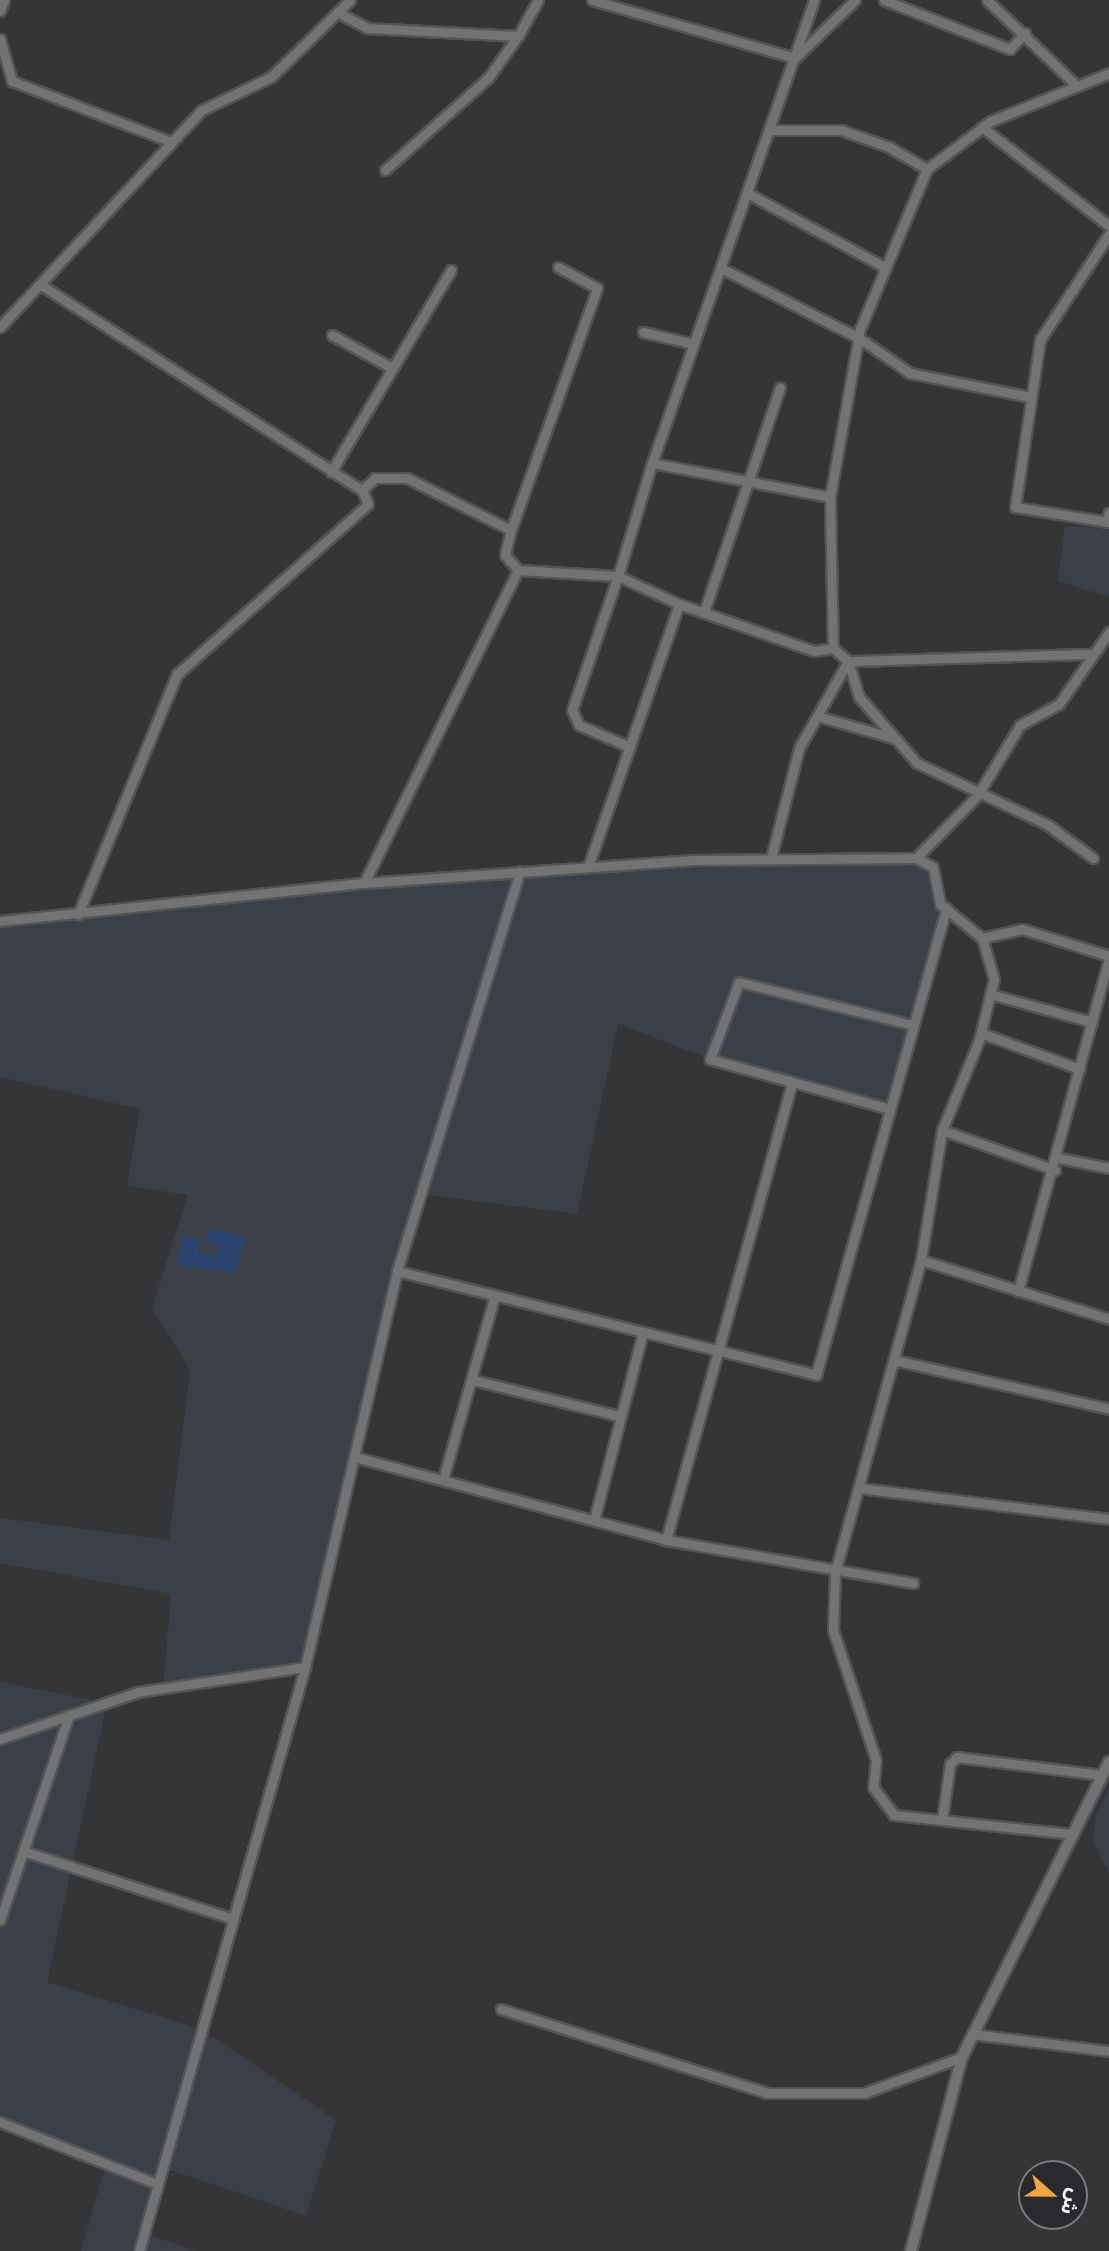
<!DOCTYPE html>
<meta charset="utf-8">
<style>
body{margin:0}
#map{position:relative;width:1109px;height:2251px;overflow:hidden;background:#333537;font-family:Montserrat,"Noto Sans Arabic",sans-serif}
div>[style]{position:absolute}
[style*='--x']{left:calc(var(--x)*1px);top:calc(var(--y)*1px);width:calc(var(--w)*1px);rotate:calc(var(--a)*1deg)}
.built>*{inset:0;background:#3b4047}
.green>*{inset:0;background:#2a446f}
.roads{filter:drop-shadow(2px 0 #525455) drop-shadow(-2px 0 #525455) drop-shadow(0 2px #525455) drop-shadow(0 -2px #525455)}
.minor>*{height:9px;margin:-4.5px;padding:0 4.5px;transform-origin:4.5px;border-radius:4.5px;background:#727374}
.tertiary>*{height:10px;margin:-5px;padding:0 5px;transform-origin:5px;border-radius:5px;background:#727374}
span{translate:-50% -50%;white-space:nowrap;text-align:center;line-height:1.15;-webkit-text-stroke:7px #292a2d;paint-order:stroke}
.north{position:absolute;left:1018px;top:2160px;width:70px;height:70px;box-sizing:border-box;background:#292a2d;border:2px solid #7a7b7d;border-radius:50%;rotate:111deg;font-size:19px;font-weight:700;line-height:28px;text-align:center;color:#f3f4f5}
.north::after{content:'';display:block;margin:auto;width:24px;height:32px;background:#efa73e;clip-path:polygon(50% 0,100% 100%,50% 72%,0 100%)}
</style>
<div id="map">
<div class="built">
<div style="clip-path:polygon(1065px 526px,1109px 527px,1109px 597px,1058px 581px)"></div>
<div style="clip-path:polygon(693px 860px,922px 862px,946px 908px,890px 1109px,710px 1059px,618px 1024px,577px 1214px,420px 1194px,305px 1667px,163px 1688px,171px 1594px,0 1563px,0 1518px,169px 1540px,190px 1370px,152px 1308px,188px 1195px,127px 1186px,140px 1109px,0 1077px,0 921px)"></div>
<div style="clip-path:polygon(0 1682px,107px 1703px,47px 1982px,201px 2029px,336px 2120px,306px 2216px,162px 2167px,144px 2233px,195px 2251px,81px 2251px,106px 2164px,0 2122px)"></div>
<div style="clip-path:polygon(1109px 1788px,1109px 1874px,1093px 1840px,1095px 1817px)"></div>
</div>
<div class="green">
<div style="clip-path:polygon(209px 1229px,246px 1237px,236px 1273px,176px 1265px,184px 1235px,201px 1239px,198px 1253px,217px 1255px,219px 1246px,205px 1242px)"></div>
</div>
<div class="roads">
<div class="minor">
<div style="--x:592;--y:0;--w:211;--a:15.9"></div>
<div style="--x:795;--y:58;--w:83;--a:-44"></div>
<div style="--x:884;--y:0;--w:135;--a:21.3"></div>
<div style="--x:1010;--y:49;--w:22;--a:-47"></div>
<div style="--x:987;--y:0;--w:123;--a:43.7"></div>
<div style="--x:0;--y:11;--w:12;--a:-70"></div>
<div style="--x:339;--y:13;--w:32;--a:28"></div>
<div style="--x:367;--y:28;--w:151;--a:3"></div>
<div style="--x:518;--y:36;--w:41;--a:-60.9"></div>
<div style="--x:0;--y:39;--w:44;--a:74.1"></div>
<div style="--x:12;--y:81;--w:171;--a:20.9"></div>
<div style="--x:982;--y:127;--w:161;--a:37.9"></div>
<div style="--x:769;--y:130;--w:72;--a:0"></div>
<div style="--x:841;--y:130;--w:51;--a:19.5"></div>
<div style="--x:889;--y:147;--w:44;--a:30.1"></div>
<div style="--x:385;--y:170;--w:138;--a:-41.8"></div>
<div style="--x:488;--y:78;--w:52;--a:-54.5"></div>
<div style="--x:747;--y:193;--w:158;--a:28.3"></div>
<div style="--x:1109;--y:234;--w:126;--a:123.1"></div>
<div style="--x:1040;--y:340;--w:169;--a:98.5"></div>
<div style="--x:1015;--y:507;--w:95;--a:9.1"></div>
<div style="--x:721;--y:268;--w:155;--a:26.9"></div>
<div style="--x:859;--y:338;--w:62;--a:34.5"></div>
<div style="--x:910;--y:373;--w:122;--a:11.3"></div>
<div style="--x:41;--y:285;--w:381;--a:32.6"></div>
<div style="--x:362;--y:490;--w:15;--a:67"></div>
<div style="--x:368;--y:504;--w:256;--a:138.3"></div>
<div style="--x:177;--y:674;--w:260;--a:112.4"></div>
<div style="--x:0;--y:327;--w:296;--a:-47.1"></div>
<div style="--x:202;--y:110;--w:76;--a:-25.6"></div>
<div style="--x:271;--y:77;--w:110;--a:-44.3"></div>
<div style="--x:643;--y:332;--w:52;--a:13.2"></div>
<div style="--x:332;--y:335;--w:68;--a:28.8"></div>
<div style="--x:652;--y:463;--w:491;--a:-70.7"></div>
<div style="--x:331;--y:472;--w:235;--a:-59.3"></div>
<div style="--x:362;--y:490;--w:18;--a:-43"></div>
<div style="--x:375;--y:478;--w:32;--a:0"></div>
<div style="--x:407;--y:478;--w:116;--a:26.6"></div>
<div style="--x:830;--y:497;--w:151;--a:88.9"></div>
<div style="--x:833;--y:648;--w:20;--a:41"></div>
<div style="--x:848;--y:661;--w:38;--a:73"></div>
<div style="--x:859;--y:697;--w:88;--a:48.7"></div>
<div style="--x:917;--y:763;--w:145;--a:25.3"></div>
<div style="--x:1048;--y:825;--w:56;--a:36.3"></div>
<div style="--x:1106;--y:522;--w:10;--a:-73"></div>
<div style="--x:518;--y:570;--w:20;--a:-131"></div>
<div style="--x:505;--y:555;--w:26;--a:-77"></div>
<div style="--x:511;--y:530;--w:257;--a:-70.4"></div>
<div style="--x:597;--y:288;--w:44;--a:-151.7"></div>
<div style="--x:704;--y:612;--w:237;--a:-71.3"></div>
<div style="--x:817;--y:716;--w:79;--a:16.1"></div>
<div style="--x:630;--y:747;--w:56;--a:-156.7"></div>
<div style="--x:579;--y:725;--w:17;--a:-115"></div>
<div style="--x:572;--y:710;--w:142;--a:-71.1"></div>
<div style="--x:618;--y:576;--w:67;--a:24.7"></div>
<div style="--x:679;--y:604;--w:143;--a:19.2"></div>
<div style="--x:814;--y:651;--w:19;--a:-9"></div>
<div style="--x:771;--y:858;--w:114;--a:-75.7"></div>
<div style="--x:799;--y:748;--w:100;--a:-60.6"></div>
<div style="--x:848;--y:661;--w:241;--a:-1.7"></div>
<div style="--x:916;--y:858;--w:19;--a:28"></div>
<div style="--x:933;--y:867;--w:38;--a:79"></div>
<div style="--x:940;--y:904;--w:54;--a:39"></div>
<div style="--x:982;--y:938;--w:43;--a:73.7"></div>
<div style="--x:994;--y:979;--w:63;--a:103.8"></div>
<div style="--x:979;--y:1040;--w:97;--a:112.3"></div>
<div style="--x:942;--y:1130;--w:132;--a:99.2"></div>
<div style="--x:921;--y:1260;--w:325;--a:105.4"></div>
<div style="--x:835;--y:1573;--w:57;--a:92"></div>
<div style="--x:833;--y:1630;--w:137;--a:71.7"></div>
<div style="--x:876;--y:1760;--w:27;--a:96"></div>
<div style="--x:873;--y:1787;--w:35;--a:53"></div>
<div style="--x:894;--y:1815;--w:180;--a:6.1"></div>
<div style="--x:588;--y:867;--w:278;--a:-70.9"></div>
<div style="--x:364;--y:883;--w:349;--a:-63.8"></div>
<div style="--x:518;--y:570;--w:100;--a:3.4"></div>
<div style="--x:618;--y:576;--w:118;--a:-73.3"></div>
<div style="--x:652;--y:463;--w:181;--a:10.8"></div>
<div style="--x:830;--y:497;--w:171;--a:-79.9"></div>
<div style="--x:860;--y:329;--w:173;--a:-67.3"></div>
<div style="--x:927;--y:169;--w:80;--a:-36.9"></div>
<div style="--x:991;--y:121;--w:127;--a:-22.1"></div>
<div style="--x:0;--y:921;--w:366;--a:-6"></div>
<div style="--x:364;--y:883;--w:330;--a:-4"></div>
<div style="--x:693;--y:860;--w:223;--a:-0.5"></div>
<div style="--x:916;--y:858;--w:87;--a:-45.5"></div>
<div style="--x:977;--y:796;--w:83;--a:-58.8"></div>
<div style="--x:1020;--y:725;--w:44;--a:-28.3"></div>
<div style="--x:1059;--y:704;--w:88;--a:-55.2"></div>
<div style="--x:982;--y:938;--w:41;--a:-12.7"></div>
<div style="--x:1022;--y:929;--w:91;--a:17.2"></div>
<div style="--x:990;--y:994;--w:106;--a:15.4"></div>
<div style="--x:981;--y:1033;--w:105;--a:20"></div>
<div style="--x:890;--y:1109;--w:187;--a:-164.5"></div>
<div style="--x:710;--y:1059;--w:82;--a:-69.4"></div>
<div style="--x:739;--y:982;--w:179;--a:13.9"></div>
<div style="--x:942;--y:1130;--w:120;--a:19.5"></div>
<div style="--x:1059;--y:1158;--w:51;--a:11.3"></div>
<div style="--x:921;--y:1260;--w:197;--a:17.4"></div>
<div style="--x:397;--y:1271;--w:432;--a:13.9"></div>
<div style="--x:816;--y:1375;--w:485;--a:-74.4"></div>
<div style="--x:1018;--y:1291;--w:345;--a:-74.7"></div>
<div style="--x:894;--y:1360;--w:221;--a:12.8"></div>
<div style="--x:473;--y:1380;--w:151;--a:13.8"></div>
<div style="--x:355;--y:1457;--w:322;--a:14.9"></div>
<div style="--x:666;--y:1540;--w:251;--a:9.9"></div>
<div style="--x:444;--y:1476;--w:188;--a:-74.3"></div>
<div style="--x:860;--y:1488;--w:251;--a:7.1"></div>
<div style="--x:594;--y:1520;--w:194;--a:-75.4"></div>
<div style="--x:666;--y:1540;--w:475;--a:-74.6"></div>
<div style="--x:0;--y:1739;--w:146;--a:-18.8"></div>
<div style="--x:138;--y:1692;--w:169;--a:-8.5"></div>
<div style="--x:942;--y:1820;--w:57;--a:-81.9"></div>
<div style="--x:950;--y:1764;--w:10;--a:-45"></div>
<div style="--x:957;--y:1757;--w:146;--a:7.1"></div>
<div style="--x:23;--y:1851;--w:221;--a:17.9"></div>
<div style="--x:0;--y:1920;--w:216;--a:-71.4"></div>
<div style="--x:501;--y:2009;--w:279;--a:17.5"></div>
<div style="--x:767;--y:2093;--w:97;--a:0"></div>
<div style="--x:864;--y:2093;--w:104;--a:-20.2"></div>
<div style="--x:972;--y:2034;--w:138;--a:7.1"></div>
<div style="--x:0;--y:2122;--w:169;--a:21.5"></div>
<div style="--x:139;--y:2251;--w:607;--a:-74.13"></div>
<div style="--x:305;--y:1667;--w:407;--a:-76.9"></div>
<div style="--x:397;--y:1271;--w:418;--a:-72.9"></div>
</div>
<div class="tertiary">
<div style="--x:911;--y:2251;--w:201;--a:-75.3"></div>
<div style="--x:962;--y:2057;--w:330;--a:-63.5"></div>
</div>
</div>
<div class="north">ش</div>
</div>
